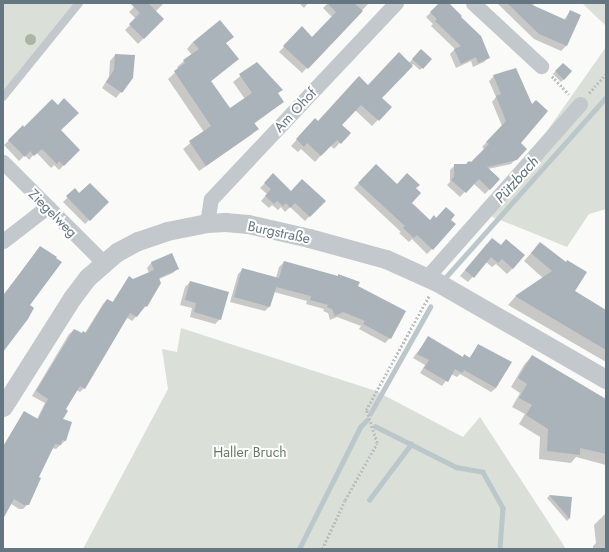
<!DOCTYPE html>
<meta charset="utf-8">
<style>
body{margin:0}
#map{position:relative;width:609px;height:552px;overflow:hidden;background:#fafaf8;font-family:Jost,sans-serif}
div>[style]{position:absolute}
[style*='--x']{left:calc(var(--x)*1px);top:calc(var(--y)*1px);width:calc(var(--w)*1px);rotate:calc(var(--a)*1deg)}
.green>*{inset:0;background:#dadfd7}
.shadow>*{inset:0;background:#0003}
.stream>*{height:4.5px;margin:-2.25px;padding:0 2.25px;transform-origin:2.25px;border-radius:2.25px;background:#bbc7cb}
.building>*{inset:0;background:#aab3b9}
.path>*{height:2.5px;margin-top:-1.25px;transform-origin:0;background:repeating-linear-gradient(90deg,#bbbfc2 0 2px,transparent 0 4px)}
.service>*{height:8px;margin:-4px;padding:0 4px;transform-origin:4px;border-radius:4px;background:#c3c8cc}
.minor>*{height:15px;margin:-7.5px;padding:0 7.5px;transform-origin:7.5px;border-radius:7.5px;background:#c3c8cc}
.tertiary>*{height:19px;margin:-9.5px;padding:0 9.5px;transform-origin:9.5px;border-radius:9.5px;background:#c3c8cc}
.trees>*{width:11px;height:11px;margin:-5.5px;border-radius:50%;background:#aab4a7}
span{translate:-50% -50%;white-space:nowrap;text-align:center;line-height:1.15;-webkit-text-stroke:4px #fff;paint-order:stroke}
.street-label{font-size:14px;color:#657683}
.park-label{font-size:14px;color:#687a64}
.water-label{font-size:15px;color:#60757c;font-style:italic}
.frame{position:absolute;inset:0;border:4px solid #657683;pointer-events:none}
</style>
<div id="map">
<div class="green">
<div style="clip-path:polygon(3px 3px,75px 3px,3px 92px)"></div>
<div style="clip-path:polygon(582px 3px,606px 3px,606px 26px)"></div>
<div style="clip-path:polygon(606px 47px,606px 209px,589px 214px,567px 247px,488px 215px)"></div>
<div style="clip-path:polygon(181px 328px,376px 391px,463px 437px,480px 417px,566px 549px,83px 549px,168px 389px,162px 349px,177px 352px)"></div>
</div>
<div class="shadow">
<div style="clip-path:polygon(138px 3px,164px 3px,155px 12px,163px 19px,138px 44px,125px 30px,136px 19px,129px 12px)"></div>
<div style="clip-path:polygon(299px 3px,308px 3px,304px 8px)"></div>
<div style="clip-path:polygon(328px 3px,369px 3px,302px 73px,279px 52px,302px 28px,312px 38px,332px 17px,323px 8px)"></div>
<div style="clip-path:polygon(440px 3px,447px 3px,489px 57px,484px 62px,473px 67px,471px 61px,456px 68px,450px 54px,455px 49px,431px 26px,433px 24px,426px 17px)"></div>
<div style="clip-path:polygon(497px 3px,535px 3px,532px 6px,564px 20px,570px 11px,579px 15px,566px 46px,561px 51px,534px 39px)"></div>
<div style="clip-path:polygon(233px 37px,225px 44px,231px 65px,210px 82px,230px 109px,245px 99px,233px 82px,257px 63px,283px 102px,254px 124px,257px 129px,251px 135px,199px 171px,183px 149px,204px 132px,168px 79px,179px 69px,177px 67px,184px 61px,192px 55px,187px 49px,193px 42px)"></div>
<div style="clip-path:polygon(421px 50px,430px 59px,420px 70px,413px 64px,381px 98px,390px 107px,372px 126px,355px 110px,341px 125px,349px 133px,334px 149px,330px 145px,315px 162px,301px 149px,298px 152px,291px 146px,309px 126px,318px 122px,368px 86px,409px 63px)"></div>
<div style="clip-path:polygon(115px 55px,132px 78px,116px 98px,102px 88px,109px 77px,110px 61px)"></div>
<div style="clip-path:polygon(563px 64px,571px 72px,561px 82px,553px 74px)"></div>
<div style="clip-path:polygon(515px 69px,520px 143px,526px 149px,511px 164px,488px 169px,499px 179px,485px 194px,473px 183px,460px 197px,447px 185px,450px 182px,450px 170px,455px 165px,471px 164px,485px 150px,482px 147px,502px 126px,492px 102px,496px 97px,489px 81px,494px 76px)"></div>
<div style="clip-path:polygon(23px 127px,24px 128px,79px 150px,59px 170px,54px 165px,51px 168px,36px 152px,29px 160px,25px 155px,19px 161px,4px 145px)"></div>
<div style="clip-path:polygon(376px 166px,397px 185px,415px 189px,410px 203px,429px 221px,432px 249px,427px 254px,412px 239px,409px 242px,399px 233px,401px 232px,354px 188px)"></div>
<div style="clip-path:polygon(273px 175px,291px 192px,324px 201px,305px 221px,290px 207px,285px 212px,281px 207px,278px 210px,272px 205px,269px 208px,261px 201px,267px 194px,260px 188px)"></div>
<div style="clip-path:polygon(75px 190px,79px 194px,108px 202px,85px 224px,63px 202px)"></div>
<div style="clip-path:polygon(487px 244px,500px 246px,513px 268px,507px 274px,496px 264px,492px 267px,486px 262px,468px 282px,460px 276px)"></div>
<div style="clip-path:polygon(40px 248px,29px 305px,3px 350px,3px 295px)"></div>
<div style="clip-path:polygon(533px 251px,573px 292px,606px 311px,606px 362px,508px 305px,515px 297px,543px 278px,524px 261px)"></div>
<div style="clip-path:polygon(171px 254px,177px 269px,173px 273px,159px 279px,146px 306px,132px 321px,126px 317px,84px 388px,80px 392px,76px 390px,64px 410px,62px 420px,71px 423px,65px 441px,56px 449px,52px 448px,37px 477px,28px 504px,23px 509px,19px 509px,11px 504px,3px 517px,3px 446px,24px 412px,37px 419px,45px 403px,32px 396px,69px 334px,74px 330px,81px 334px,85px 333px,103px 304px,107px 300px,112px 303px,129px 277px,133px 280px,149px 273px,147px 268px,151px 263px)"></div>
<div style="clip-path:polygon(284px 262px,357px 287px,390px 338px,385px 343px,359px 329px,361px 326px,337px 317px,330px 320px,328px 313px,323px 311px,324px 309px,306px 304px,307px 301px,274px 292px,270px 306px,265px 311px,230px 302px,238px 274px,243px 269px,276px 278px,279px 267px)"></div>
<div style="clip-path:polygon(190px 282px,220px 319px,215px 324px,190px 317px,192px 308px,180px 305px,185px 287px)"></div>
<div style="clip-path:polygon(428px 338px,462px 358px,469px 358px,478px 346px,496px 388px,491px 392px,460px 374px,457px 377px,451px 374px,442px 386px,420px 373px,425px 365px,413px 358px)"></div>
<div style="clip-path:polygon(532px 356px,606px 401px,606px 465px,576px 457px,571px 463px,539px 459px,540px 437px,519px 424px,525px 414px,512px 407px,520px 393px,511px 387px,524px 365px)"></div>
<div style="clip-path:polygon(549px 496px,571px 498px,569px 519px,567px 521px,547px 498px)"></div>
<div style="clip-path:polygon(606px 513px,606px 549px,593px 549px,593px 546px,596px 543px,594px 525px)"></div>
</div>
<div class="stream">
<div style="--x:445;--y:278;--w:242;--a:-48.3"></div>
<div style="--x:370;--y:414;--w:123;--a:-60.7"></div>
<div style="--x:375;--y:426;--w:91;--a:26.8"></div>
<div style="--x:456;--y:467;--w:27;--a:10"></div>
<div style="--x:483;--y:472;--w:41;--a:60.9"></div>
<div style="--x:503;--y:508;--w:41;--a:94.2"></div>
<div style="--x:369;--y:500;--w:70;--a:-53.1"></div>
<div style="--x:299;--y:549;--w:136;--a:-63.4"></div>
<div style="--x:360;--y:427;--w:10;--a:-45"></div>
</div>
<div class="building">
<div style="clip-path:polygon(130px 3px,148px 3px,164px 19px,144px 39px,129px 24px,140px 13px)"></div>
<div style="clip-path:polygon(327px 3px,354px 3px,363px 11px,308px 69px,283px 46px,302px 26px,312px 37px,336px 12px)"></div>
<div style="clip-path:polygon(439px 3px,449px 3px,462px 16px,461px 17px,481px 36px,490px 58px,478px 63px,476px 57px,461px 64px,454px 49px,461px 46px,435px 21px,437px 19px,430px 12px)"></div>
<div style="clip-path:polygon(507px 3px,528px 3px,566px 20px,570px 10px,581px 15px,567px 46px,539px 34px)"></div>
<div style="clip-path:polygon(220px 20px,234px 37px,226px 43px,239px 59px,211px 81px,230px 108px,252px 93px,239px 74px,257px 62px,283px 90px,278px 93px,284px 102px,254px 123px,259px 129px,206px 166px,189px 141px,211px 126px,174px 71px,185px 63px,183px 60px,199px 49px,193px 42px)"></div>
<div style="clip-path:polygon(421px 49px,432px 59px,423px 69px,412px 59px)"></div>
<div style="clip-path:polygon(399px 52px,413px 66px,382px 98px,392px 107px,379px 121px,361px 105px,342px 125px,351px 133px,341px 144px,337px 140px,321px 156px,307px 143px,304px 147px,296px 139px,315px 118px,318px 121px,359px 76px,368px 85px)"></div>
<div style="clip-path:polygon(115px 54px,135px 55px,133px 78px,122px 93px,106px 82px,114px 70px)"></div>
<div style="clip-path:polygon(563px 63px,572px 71px,564px 80px,555px 71px)"></div>
<div style="clip-path:polygon(516px 68px,532px 104px,536px 100px,548px 111px,521px 143px,527px 149px,517px 160px,487px 167px,500px 179px,490px 190px,479px 179px,466px 193px,451px 180px,454px 177px,454px 164px,466px 164px,469px 161px,471px 162px,489px 144px,486px 142px,506px 121px,496px 96px,501px 94px,493px 75px)"></div>
<div style="clip-path:polygon(64px 98px,79px 113px,61px 130px,80px 150px,64px 166px,59px 161px,57px 164px,42px 149px,34px 156px,30px 151px,25px 157px,8px 140px,23px 125px,24px 127px,52px 99px,58px 105px)"></div>
<div style="clip-path:polygon(376px 164px,397px 184px,407px 173px,420px 185px,416px 188px,421px 193px,412px 203px,430px 220px,434px 215px,436px 218px,446px 207px,455px 215px,451px 220px,456px 224px,433px 250px,417px 235px,414px 238px,403px 228px,405px 226px,358px 183px)"></div>
<div style="clip-path:polygon(273px 173px,291px 191px,302px 179px,326px 201px,310px 217px,295px 203px,290px 208px,286px 203px,283px 206px,277px 201px,274px 204px,265px 196px,271px 189px,264px 183px)"></div>
<div style="clip-path:polygon(90px 183px,109px 202px,90px 221px,66px 196px,75px 188px,79px 193px)"></div>
<div style="clip-path:polygon(492px 238px,501px 245px,506px 239px,525px 255px,513px 269px,502px 259px,498px 263px,491px 257px,474px 278px,465px 270px)"></div>
<div style="clip-path:polygon(540px 242px,566px 262px,567px 260px,587px 272px,575px 291px,606px 310px,606px 350px,515px 296px,552px 271px,531px 253px)"></div>
<div style="clip-path:polygon(40px 246px,57px 257px,56px 258px,62px 262px,30px 305px,34px 308px,28px 319px,3px 352px,3px 296px)"></div>
<div style="clip-path:polygon(172px 253px,179px 269px,159px 278px,161px 283px,147px 307px,145px 306px,137px 317px,130px 313px,85px 389px,80px 386px,66px 409px,68px 411px,63px 419px,72px 422px,66px 441px,62px 440px,61px 445px,55px 444px,39px 477px,41px 478px,29px 505px,24px 505px,14px 499px,3px 519px,3px 447px,24px 411px,38px 419px,48px 399px,36px 391px,74px 329px,82px 333px,83px 331px,86px 333px,107px 299px,113px 302px,129px 276px,133px 279px,154px 270px,151px 262px)"></div>
<div style="clip-path:polygon(284px 261px,338px 276px,338px 274px,360px 282px,358px 286px,406px 311px,391px 339px,363px 324px,365px 321px,343px 312px,335px 316px,332px 309px,327px 307px,328px 305px,310px 300px,311px 296px,276px 287px,278px 282px,270px 307px,234px 297px,242px 268px,279px 278px)"></div>
<div style="clip-path:polygon(190px 281px,229px 292px,221px 320px,194px 312px,196px 303px,185px 300px)"></div>
<div style="clip-path:polygon(428px 336px,463px 357px,464px 354px,470px 358px,478px 344px,512px 362px,496px 388px,464px 370px,462px 373px,455px 369px,448px 382px,424px 368px,429px 360px,417px 354px)"></div>
<div style="clip-path:polygon(532px 355px,606px 399px,606px 454px,580px 448px,580px 455px,547px 451px,548px 429px,526px 415px,532px 405px,519px 398px,527px 384px,518px 378px)"></div>
<div style="clip-path:polygon(549px 495px,572px 497px,570px 519px)"></div>
</div>
<div class="path">
<div style="--x:552;--y:76;--w:25;--a:47"></div>
<div style="--x:589;--y:93;--w:25;--a:-48"></div>
<div style="--x:322;--y:549;--w:54;--a:-64.9"></div>
<div style="--x:345;--y:500;--w:65;--a:-60.7"></div>
<div style="--x:377;--y:443;--w:35;--a:-108"></div>
<div style="--x:366;--y:410;--w:130;--a:-61.1"></div>
</div>
<div class="service">
<div style="--x:3;--y:97;--w:121;--a:-51"></div>
</div>
<div class="minor">
<div style="--x:473;--y:3;--w:93;--a:42.8"></div>
<div style="--x:3;--y:162;--w:143;--a:45"></div>
<div style="--x:207;--y:223;--w:24;--a:-81"></div>
<div style="--x:211;--y:199;--w:270;--a:-46.7"></div>
<div style="--x:3;--y:241;--w:56;--a:-37.7"></div>
<div style="--x:427;--y:277;--w:231;--a:-48.5"></div>
</div>
<div class="tertiary">
<div style="--x:3;--y:407;--w:129;--a:-57.7"></div>
<div style="--x:72;--y:298;--w:26;--a:-53"></div>
<div style="--x:88;--y:277;--w:21;--a:-41"></div>
<div style="--x:104;--y:263;--w:17;--a:-40"></div>
<div style="--x:117;--y:252;--w:24;--a:-28"></div>
<div style="--x:138;--y:241;--w:31;--a:-19"></div>
<div style="--x:167;--y:231;--w:41;--a:-11.3"></div>
<div style="--x:207;--y:223;--w:18;--a:-3"></div>
<div style="--x:225;--y:222;--w:23;--a:5"></div>
<div style="--x:248;--y:224;--w:63;--a:12.9"></div>
<div style="--x:309;--y:238;--w:80;--a:15.3"></div>
<div style="--x:386;--y:259;--w:56;--a:24.3"></div>
<div style="--x:437;--y:282;--w:195;--a:29.9"></div>
</div>
<div class="trees">
<div style="left:30px;top:39px"></div>
</div>
<div class="street-label">
<span style="left:295px;top:110px;rotate:-47deg">Am Ohof</span>
<span style="left:53px;top:213px;rotate:45deg">Ziegelweg</span>
<span style="left:279px;top:232px;rotate:12deg">Burgstraße</span>
</div>
<div class="park-label">
<span style="left:250px;top:452px">Haller Bruch</span>
</div>
<div class="water-label">
<span style="left:517px;top:180px;rotate:-48deg">Pützbach</span>
</div>
<div class="frame"></div>
</div>
